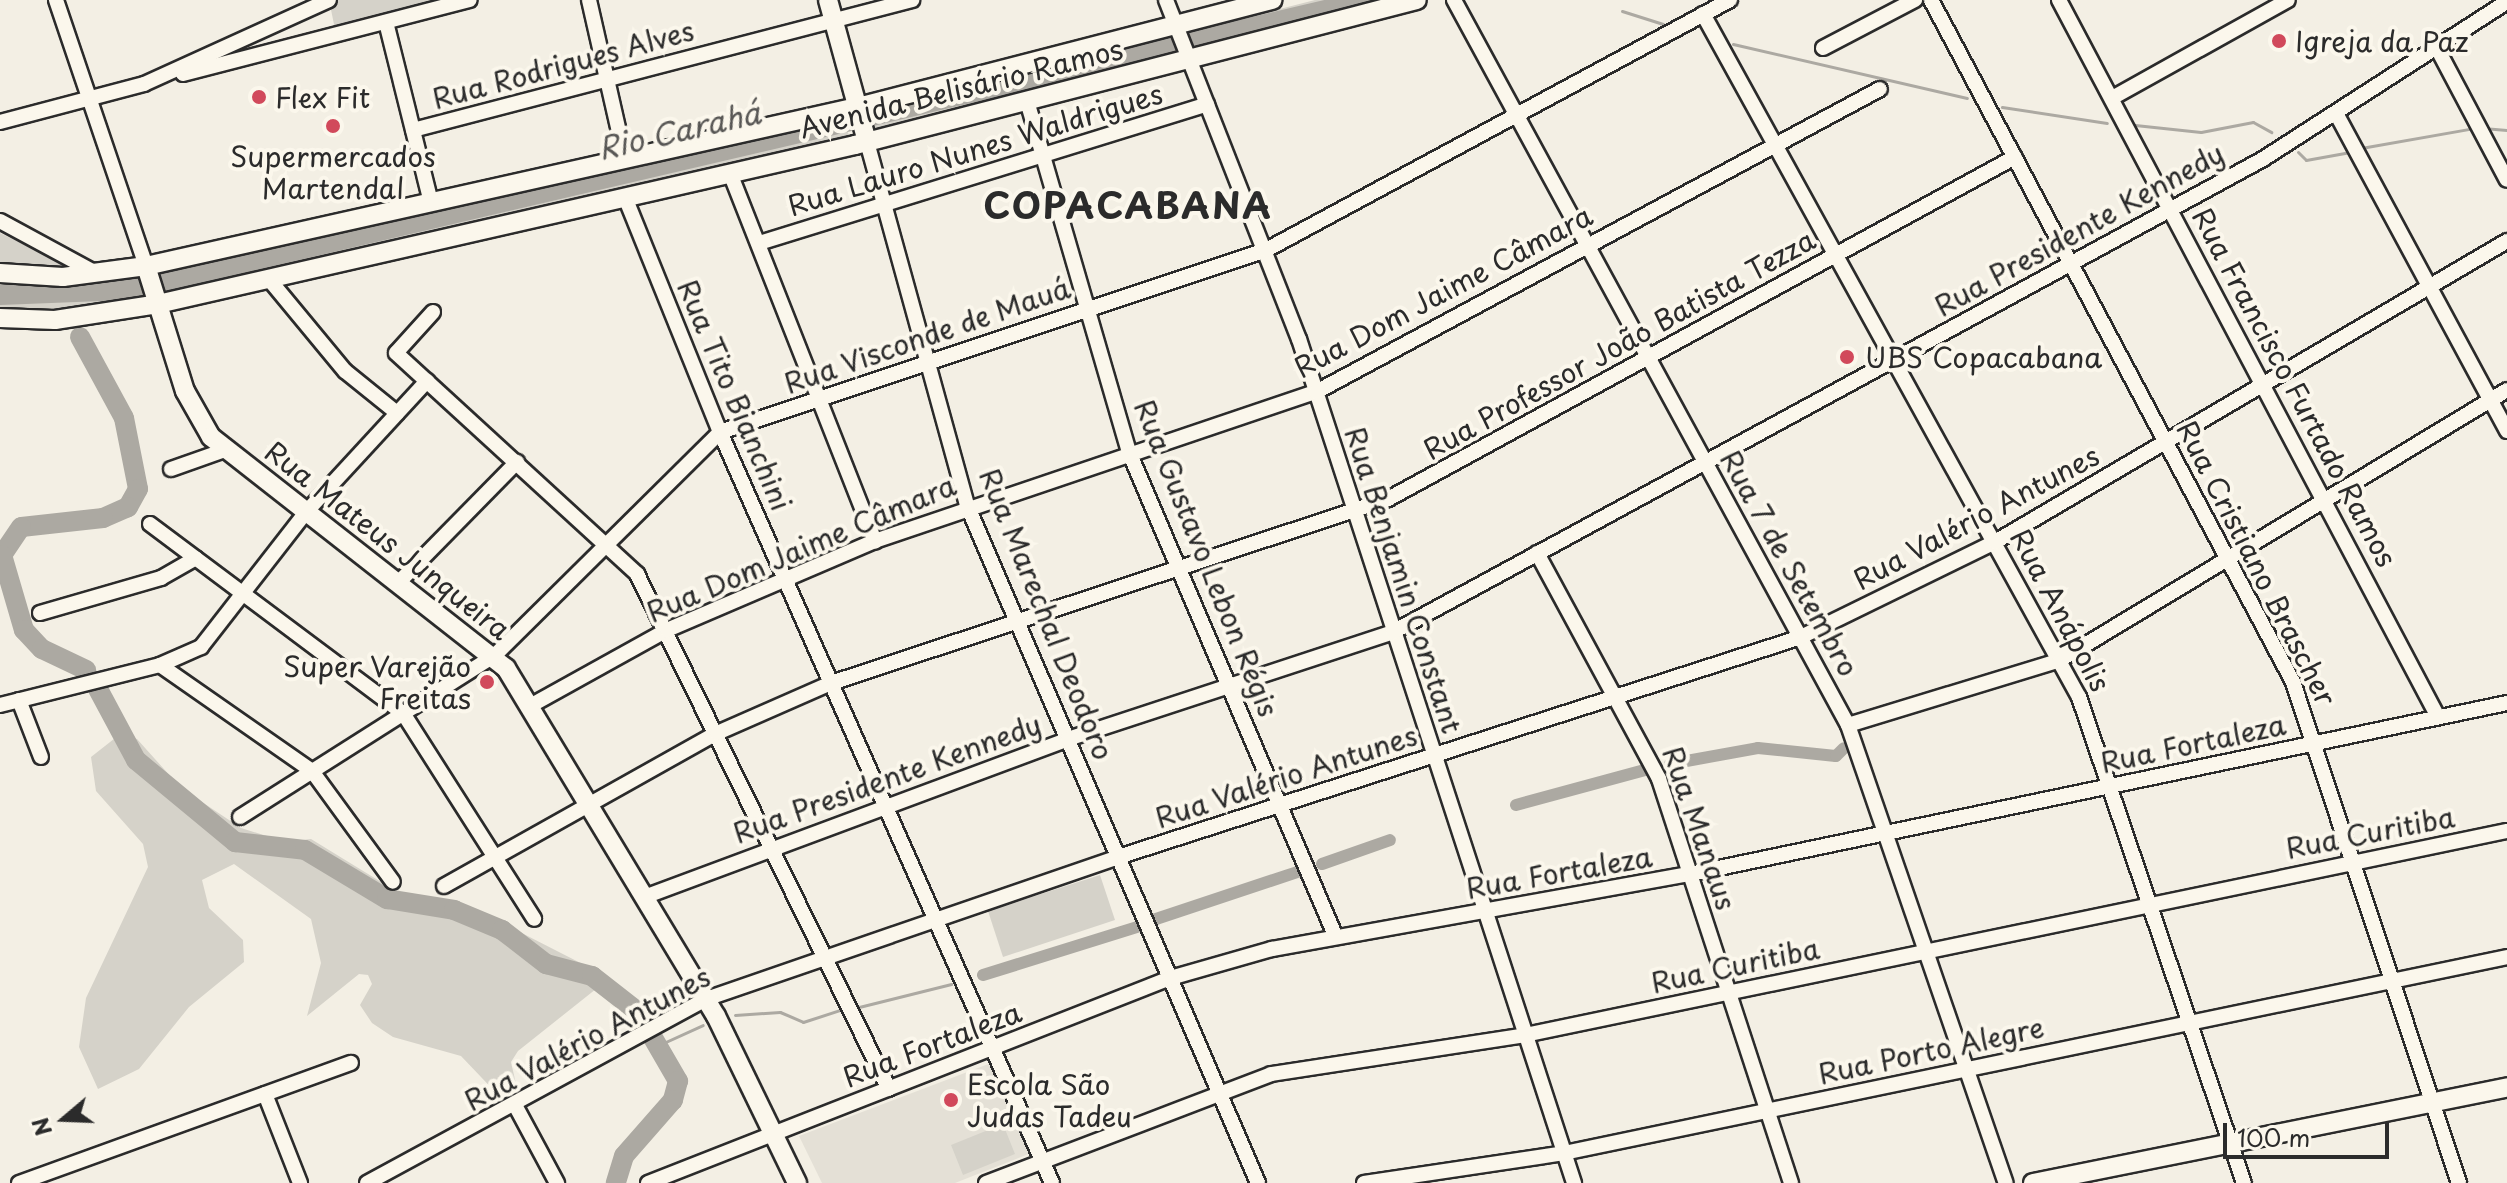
<!DOCTYPE html>
<meta charset="utf-8">
<style>
body{margin:0}
#map{position:relative;width:2507px;height:1183px;overflow:hidden;background:#f3efe4;font-family:"Playpen Sans",sans-serif}
div>[style]{position:absolute}
[style*='--x']{left:calc(var(--x)*1px);top:calc(var(--y)*1px);width:calc(var(--w)*1px);rotate:calc(var(--a)*1deg)}
.built>*{inset:0;background:#e4e0d6}
.green>*{inset:0;background:#d5d2c9}
.stream>*{height:3px;margin:-1.5px;padding:0 1.5px;transform-origin:1.5px;border-radius:1.5px;background:#aca9a2}
.canal>*{height:12px;margin:-6px;padding:0 6px;transform-origin:6px;border-radius:6px;background:#aca9a2}
.river>*{height:20px;margin:-10px;padding:0 10px;transform-origin:10px;border-radius:10px;background:#aca9a2}
.roads{filter:drop-shadow(2px 0 #2b2b2b) drop-shadow(-2px 0 #2b2b2b) drop-shadow(0 2px #2b2b2b) drop-shadow(0 -2px #2b2b2b)}
.minor>*{height:14px;margin:-7px;padding:0 7px;transform-origin:7px;border-radius:7px;background:#fbf7ec}
.major>*{height:18px;margin:-9px;padding:0 9px;transform-origin:9px;border-radius:9px;background:#fbf7ec}
.dots>*{width:22px;height:22px;translate:-50% -50%;box-sizing:border-box;border:4px solid #fbf7ec;border-radius:50%}
span{translate:-50% -50%;white-space:nowrap;text-align:center;line-height:1.15;-webkit-text-stroke:8px #fbf7ec;paint-order:stroke}
.poi-label{font-size:28px;color:#2b2b2b}
.left{translate:0 -50%;text-align:left}
.right{translate:-100% -50%;text-align:right}
.street-label{font-size:28px;color:#2b2b2b}
.water-label{font-size:30px;color:#585755;font-style:italic}
.district-label{font-size:36px;color:#2b2b2b;font-weight:700;letter-spacing:2px}
.north{position:absolute;left:24px;top:1079px;width:80px;height:80px;-webkit-text-stroke:6px #fbf7ec;paint-order:stroke;rotate:251deg;font-size:22px;font-weight:700;line-height:32px;text-align:center;color:#2b2b2b}
.north::after{content:'';display:block;margin:auto;width:28px;height:36px;background:#2b2b2b;clip-path:polygon(50% 0,100% 100%,50% 72%,0 100%)}
.scale{position:absolute;left:2223px;top:1123px;width:166px;height:36px;box-sizing:border-box;border:4px solid #2b2b2b;border-top:0;padding-left:10px;font-size:24px;line-height:28px;white-space:nowrap;color:#2b2b2b;-webkit-text-stroke:6px #fbf7ec;paint-order:stroke}
</style>
<div id="map">
<div class="built">
<div style="clip-path:polygon(991px 1063px,1031px 1153px,955px 1183px,822px 1183px,799px 1136px)"></div>
</div>
<div class="green">
<div style="clip-path:polygon(329px 0,468px 0,336px 34px)"></div>
<div style="clip-path:polygon(1315px 0,1388px 0,1193px 50px,1190px 32px)"></div>
<div style="clip-path:polygon(1168px 35px,1179px 57px,866px 137px,860px 117px)"></div>
<div style="clip-path:polygon(844px 119px,850px 139px,163px 295px,156px 269px)"></div>
<div style="clip-path:polygon(0 233px,68px 266px,0 266px)"></div>
<div style="clip-path:polygon(138px 275px,144px 294px,68px 308px,0 309px,0 283px,69px 286px)"></div>
<div style="clip-path:polygon(119px 735px,137px 739px,181px 788px,241px 828px,286px 842px,311px 839px,399px 893px,473px 908px,604px 975px,601px 985px,518px 1051px,511px 1062px,516px 1084px,501px 1098px,461px 1056px,393px 1037px,372px 1023px,360px 1005px,372px 984px,368px 975px,359px 974px,307px 1016px,321px 963px,311px 919px,234px 864px,202px 880px,209px 908px,243px 940px,244px 962px,189px 1007px,139px 1069px,98px 1089px,79px 1047px,86px 998px,148px 867px,143px 844px,96px 791px,91px 757px)"></div>
<div style="clip-path:polygon(1100px 875px,1115px 920px,1003px 957px,988px 911px)"></div>
<div style="clip-path:polygon(1003px 1124px,1015px 1154px,963px 1175px,951px 1145px)"></div>
</div>
<div class="stream">
<div style="--x:1622;--y:11;--w:43;--a:17.6"></div>
<div style="--x:1733;--y:44;--w:240;--a:13"></div>
<div style="--x:2002;--y:107;--w:106;--a:8.7"></div>
<div style="--x:2135;--y:125;--w:66;--a:6.1"></div>
<div style="--x:2201;--y:132;--w:53;--a:-10.9"></div>
<div style="--x:2253;--y:122;--w:21;--a:29"></div>
<div style="--x:2483;--y:128;--w:24;--a:5"></div>
<div style="--x:2361;--y:148;--w:116;--a:-10"></div>
<div style="--x:2298;--y:152;--w:11;--a:45"></div>
<div style="--x:2306;--y:160;--w:45;--a:-10.3"></div>
<div style="--x:859;--y:1007;--w:95;--a:-14"></div>
<div style="--x:735;--y:1015;--w:45;--a:-3.8"></div>
<div style="--x:780;--y:1012;--w:25;--a:23"></div>
<div style="--x:803;--y:1022;--w:40;--a:-18"></div>
<div style="--x:659;--y:1045;--w:48;--a:-24.4"></div>
</div>
<div class="canal">
<div style="--x:1670;--y:764;--w:89;--a:-10.3"></div>
<div style="--x:1758;--y:748;--w:78;--a:5.9"></div>
<div style="--x:1836;--y:756;--w:11;--a:-45"></div>
<div style="--x:1516;--y:805;--w:134;--a:-15.2"></div>
<div style="--x:1322;--y:864;--w:72;--a:-19.4"></div>
<div style="--x:1153;--y:920;--w:155;--a:-18.4"></div>
<div style="--x:983;--y:975;--w:161;--a:-17.3"></div>
</div>
<div class="river">
<div style="--x:0;--y:295;--w:127;--a:-2.3"></div>
<div style="--x:127;--y:290;--w:1274;--a:-13.15"></div>
<div style="--x:80;--y:337;--w:92;--a:61.5"></div>
<div style="--x:124;--y:418;--w:72;--a:78.8"></div>
<div style="--x:138;--y:489;--w:21;--a:119"></div>
<div style="--x:128;--y:507;--w:27;--a:156"></div>
<div style="--x:103;--y:518;--w:82;--a:173.7"></div>
<div style="--x:21;--y:527;--w:34;--a:124"></div>
<div style="--x:2;--y:555;--w:78;--a:73.7"></div>
<div style="--x:24;--y:630;--w:26;--a:47"></div>
<div style="--x:42;--y:649;--w:49;--a:25.5"></div>
<div style="--x:98;--y:689;--w:81;--a:61.8"></div>
<div style="--x:136;--y:760;--w:129;--a:39.6"></div>
<div style="--x:235;--y:842;--w:70;--a:6.5"></div>
<div style="--x:305;--y:850;--w:96;--a:30.9"></div>
<div style="--x:387;--y:899;--w:68;--a:9.3"></div>
<div style="--x:454;--y:910;--w:52;--a:22.6"></div>
<div style="--x:502;--y:930;--w:56;--a:37.7"></div>
<div style="--x:546;--y:964;--w:48;--a:14.6"></div>
<div style="--x:592;--y:976;--w:58;--a:38"></div>
<div style="--x:638;--y:1012;--w:80;--a:59.9"></div>
<div style="--x:678;--y:1081;--w:20;--a:105"></div>
<div style="--x:673;--y:1100;--w:74;--a:131.2"></div>
<div style="--x:624;--y:1156;--w:28;--a:107"></div>
</div>
<div class="roads">
<div class="minor">
<div style="--x:56;--y:0;--w:281;--a:71.3"></div>
<div style="--x:589;--y:0;--w:163;--a:77.2"></div>
<div style="--x:1166;--y:0;--w:364;--a:68.6"></div>
<div style="--x:1299;--y:339;--w:888;--a:71.95"></div>
<div style="--x:1454;--y:0;--w:825;--a:61.48"></div>
<div style="--x:1848;--y:725;--w:484;--a:71"></div>
<div style="--x:1931;--y:0;--w:772;--a:62.04"></div>
<div style="--x:2293;--y:682;--w:528;--a:71.67"></div>
<div style="--x:2059;--y:0;--w:809;--a:62.14"></div>
<div style="--x:1703;--y:14;--w:780;--a:61.17"></div>
<div style="--x:2079;--y:697;--w:513;--a:71.25"></div>
<div style="--x:386;--y:22;--w:186;--a:76"></div>
<div style="--x:1823;--y:48;--w:104;--a:-27.6"></div>
<div style="--x:2437;--y:48;--w:149;--a:62.1"></div>
<div style="--x:183;--y:74;--w:296;--a:-14.5"></div>
<div style="--x:2112;--y:98;--w:201;--a:-29.1"></div>
<div style="--x:1027;--y:101;--w:366;--a:73.8"></div>
<div style="--x:1129;--y:452;--w:525;--a:66.9"></div>
<div style="--x:2337;--y:115;--w:359;--a:61.7"></div>
<div style="--x:0;--y:122;--w:149;--a:-14.8"></div>
<div style="--x:144;--y:84;--w:203;--a:-24.4"></div>
<div style="--x:413;--y:130;--w:516;--a:-14.6"></div>
<div style="--x:867;--y:142;--w:377;--a:74.6"></div>
<div style="--x:967;--y:505;--w:738;--a:66.77"></div>
<div style="--x:730;--y:173;--w:396;--a:68.5"></div>
<div style="--x:625;--y:197;--w:253;--a:68"></div>
<div style="--x:720;--y:432;--w:821;--a:66.15"></div>
<div style="--x:0;--y:221;--w:111;--a:28.4"></div>
<div style="--x:759;--y:243;--w:469;--a:-17.2"></div>
<div style="--x:268;--y:278;--w:121;--a:50.4"></div>
<div style="--x:345;--y:371;--w:67;--a:38.9"></div>
<div style="--x:433;--y:312;--w:55;--a:132.1"></div>
<div style="--x:396;--y:353;--w:327;--a:42.5"></div>
<div style="--x:637;--y:574;--w:573;--a:63.93"></div>
<div style="--x:171;--y:469;--w:57;--a:-19.4"></div>
<div style="--x:150;--y:524;--w:316;--a:36.8"></div>
<div style="--x:403;--y:713;--w:244;--a:57.5"></div>
<div style="--x:1537;--y:553;--w:257;--a:61.6"></div>
<div style="--x:1659;--y:779;--w:425;--a:71.9"></div>
<div style="--x:400;--y:581;--w:167;--a:-45.5"></div>
<div style="--x:40;--y:613;--w:126;--a:-16.1"></div>
<div style="--x:161;--y:578;--w:40;--a:-29.7"></div>
<div style="--x:160;--y:665;--w:185;--a:34.9"></div>
<div style="--x:312;--y:771;--w:137;--a:53.9"></div>
<div style="--x:19;--y:700;--w:61;--a:68.9"></div>
<div style="--x:0;--y:705;--w:165;--a:-14"></div>
<div style="--x:160;--y:665;--w:45;--a:-23.7"></div>
<div style="--x:201;--y:647;--w:172;--a:-52.1"></div>
<div style="--x:307;--y:511;--w:177;--a:-47.3"></div>
<div style="--x:530;--y:706;--w:157;--a:-29"></div>
<div style="--x:667;--y:630;--w:226;--a:-23.2"></div>
<div style="--x:875;--y:541;--w:465;--a:-18.7"></div>
<div style="--x:1316;--y:392;--w:640;--a:-28.25"></div>
<div style="--x:1848;--y:725;--w:222;--a:-17"></div>
<div style="--x:2060;--y:660;--w:522;--a:-31.13"></div>
<div style="--x:240;--y:817;--w:302;--a:-32.4"></div>
<div style="--x:495;--y:655;--w:317;--a:-44.7"></div>
<div style="--x:720;--y:432;--w:576;--a:-18.43"></div>
<div style="--x:1266;--y:250;--w:527;--a:-28.32"></div>
<div style="--x:444;--y:886;--w:313;--a:-29.3"></div>
<div style="--x:717;--y:733;--w:124;--a:-23.7"></div>
<div style="--x:831;--y:683;--w:587;--a:-18.28"></div>
<div style="--x:1388;--y:499;--w:714;--a:-28.61"></div>
<div style="--x:644;--y:897;--w:452;--a:-20.4"></div>
<div style="--x:1068;--y:739;--w:342;--a:-18.2"></div>
<div style="--x:1393;--y:632;--w:990;--a:-28.53"></div>
<div style="--x:2263;--y:159;--w:290;--a:-32.8"></div>
<div style="--x:265;--y:1094;--w:96;--a:68.5"></div>
<div style="--x:515;--y:1105;--w:89;--a:61.7"></div>
<div style="--x:19;--y:1183;--w:353;--a:-19.9"></div>
<div style="--x:367;--y:1183;--w:386;--a:-28.5"></div>
<div style="--x:706;--y:999;--w:436;--a:-19"></div>
<div style="--x:1118;--y:857;--w:718;--a:-17.85"></div>
<div style="--x:1801;--y:637;--w:216;--a:-26.1"></div>
<div style="--x:1995;--y:542;--w:594;--a:-30.45"></div>
<div style="--x:648;--y:1183;--w:561;--a:-21.44"></div>
<div style="--x:1170;--y:978;--w:106;--a:-15.9"></div>
<div style="--x:1272;--y:949;--w:425;--a:-10.2"></div>
<div style="--x:1690;--y:874;--w:835;--a:-11.82"></div>
<div style="--x:986;--y:1183;--w:305;--a:-20.9"></div>
<div style="--x:1271;--y:1074;--w:257;--a:-8.7"></div>
<div style="--x:1525;--y:1035;--w:1003;--a:-11.74"></div>
<div style="--x:1364;--y:1183;--w:202;--a:-8.5"></div>
<div style="--x:1564;--y:1153;--w:963;--a:-11.74"></div>
</div>
<div class="major">
<div style="--x:828;--y:0;--w:147;--a:74.6"></div>
<div style="--x:146;--y:266;--w:131;--a:72.7"></div>
<div style="--x:185;--y:391;--w:53;--a:60.5"></div>
<div style="--x:211;--y:437;--w:375;--a:38.1"></div>
<div style="--x:506;--y:668;--w:406;--a:58.9"></div>
<div style="--x:716;--y:1016;--w:186;--a:64.1"></div>
<div style="--x:0;--y:273;--w:63;--a:3.6"></div>
<div style="--x:63;--y:277;--w:84;--a:-7.5"></div>
<div style="--x:146;--y:266;--w:734;--a:-12.6"></div>
<div style="--x:862;--y:106;--w:424;--a:-14.5"></div>
<div style="--x:0;--y:318;--w:55;--a:2.1"></div>
<div style="--x:55;--y:320;--w:104;--a:-8.8"></div>
<div style="--x:158;--y:304;--w:715;--a:-12.85"></div>
<div style="--x:855;--y:145;--w:580;--a:-14.47"></div>
<div style="--x:2033;--y:1183;--w:484;--a:-11.4"></div>
</div>
</div>
<div class="dots">
<div style="left:2279px;top:41px;background:#d1495b"></div>
<div style="left:259px;top:97px;background:#d1495b"></div>
<div style="left:333px;top:126px;background:#d1495b"></div>
<div style="left:1847px;top:357px;background:#d1495b"></div>
<div style="left:487px;top:682px;background:#d1495b"></div>
<div style="left:951px;top:1100px;background:#d1495b"></div>
</div>
<div class="poi-label">
<span class="left" style="left:2295px;top:41px">Igreja da Paz</span>
<span class="left" style="left:275px;top:97px">Flex Fit</span>
<span style="left:333px;top:172px">Supermercados<br>Martendal</span>
<span class="left" style="left:1865px;top:357px">UBS Copacabana</span>
<span class="right" style="left:471px;top:682px">Super Varejão<br>Freitas</span>
<span class="left" style="left:967px;top:1100px">Escola São<br>Judas Tadeu</span>
</div>
<div class="street-label">
<span style="left:563px;top:64px;rotate:-15deg">Rua Rodrigues Alves</span>
<span style="left:961px;top:88px;rotate:-14deg">Avenida Belisário Ramos</span>
<span style="left:975px;top:149px;rotate:-17deg">Rua Lauro Nunes Waldrigues</span>
<span style="left:2079px;top:229px;rotate:-29deg">Rua Presidente Kennedy</span>
<span style="left:1443px;top:291px;rotate:-28deg">Rua Dom Jaime Câmara</span>
<span style="left:927px;top:335px;rotate:-19deg">Rua Visconde de Mauá</span>
<span style="left:1619px;top:344px;rotate:-29deg">Rua Professor João Batista Tezza</span>
<span style="left:2295px;top:387px;rotate:62deg">Rua Francisco Furtado Ramos</span>
<span style="left:735px;top:395px;rotate:67deg">Rua Tito Bianchini</span>
<span style="left:1976px;top:517px;rotate:-28deg">Rua Valério Antunes</span>
<span style="left:388px;top:540px;rotate:38deg">Rua Mateus Junqueira</span>
<span style="left:801px;top:548px;rotate:-23deg">Rua Dom Jaime Câmara</span>
<span style="left:1207px;top:558px;rotate:68deg">Rua Gustavo Lebon Régis</span>
<span style="left:1790px;top:563px;rotate:61deg">Rua 7 de Setembro</span>
<span style="left:2257px;top:563px;rotate:63deg">Rua Cristiano Brascher</span>
<span style="left:1404px;top:580px;rotate:72deg">Rua Benjamin Constant</span>
<span style="left:2061px;top:610px;rotate:62deg">Rua Anápolis</span>
<span style="left:1047px;top:614px;rotate:68deg">Rua Marechal Deodoro</span>
<span style="left:2193px;top:743px;rotate:-12deg">Rua Fortaleza</span>
<span style="left:1286px;top:776px;rotate:-18deg">Rua Valério Antunes</span>
<span style="left:887px;top:778px;rotate:-20deg">Rua Presidente Kennedy</span>
<span style="left:1700px;top:828px;rotate:71deg">Rua Manaus</span>
<span style="left:2370px;top:832px;rotate:-11deg">Rua Curitiba</span>
<span style="left:1559px;top:872px;rotate:-10deg">Rua Fortaleza</span>
<span style="left:1735px;top:965px;rotate:-12deg">Rua Curitiba</span>
<span style="left:587px;top:1038px;rotate:-28deg">Rua Valério Antunes</span>
<span style="left:932px;top:1044px;rotate:-21deg">Rua Fortaleza</span>
<span style="left:1931px;top:1050px;rotate:-12deg">Rua Porto Alegre</span>
</div>
<div class="water-label">
<span style="left:679px;top:130px;rotate:-13deg">Rio Carahá</span>
</div>
<div class="district-label">
<span style="left:1128px;top:205px">COPACABANA</span>
</div>
<div class="north">N</div>
<div class="scale">100 m</div>
</div>
